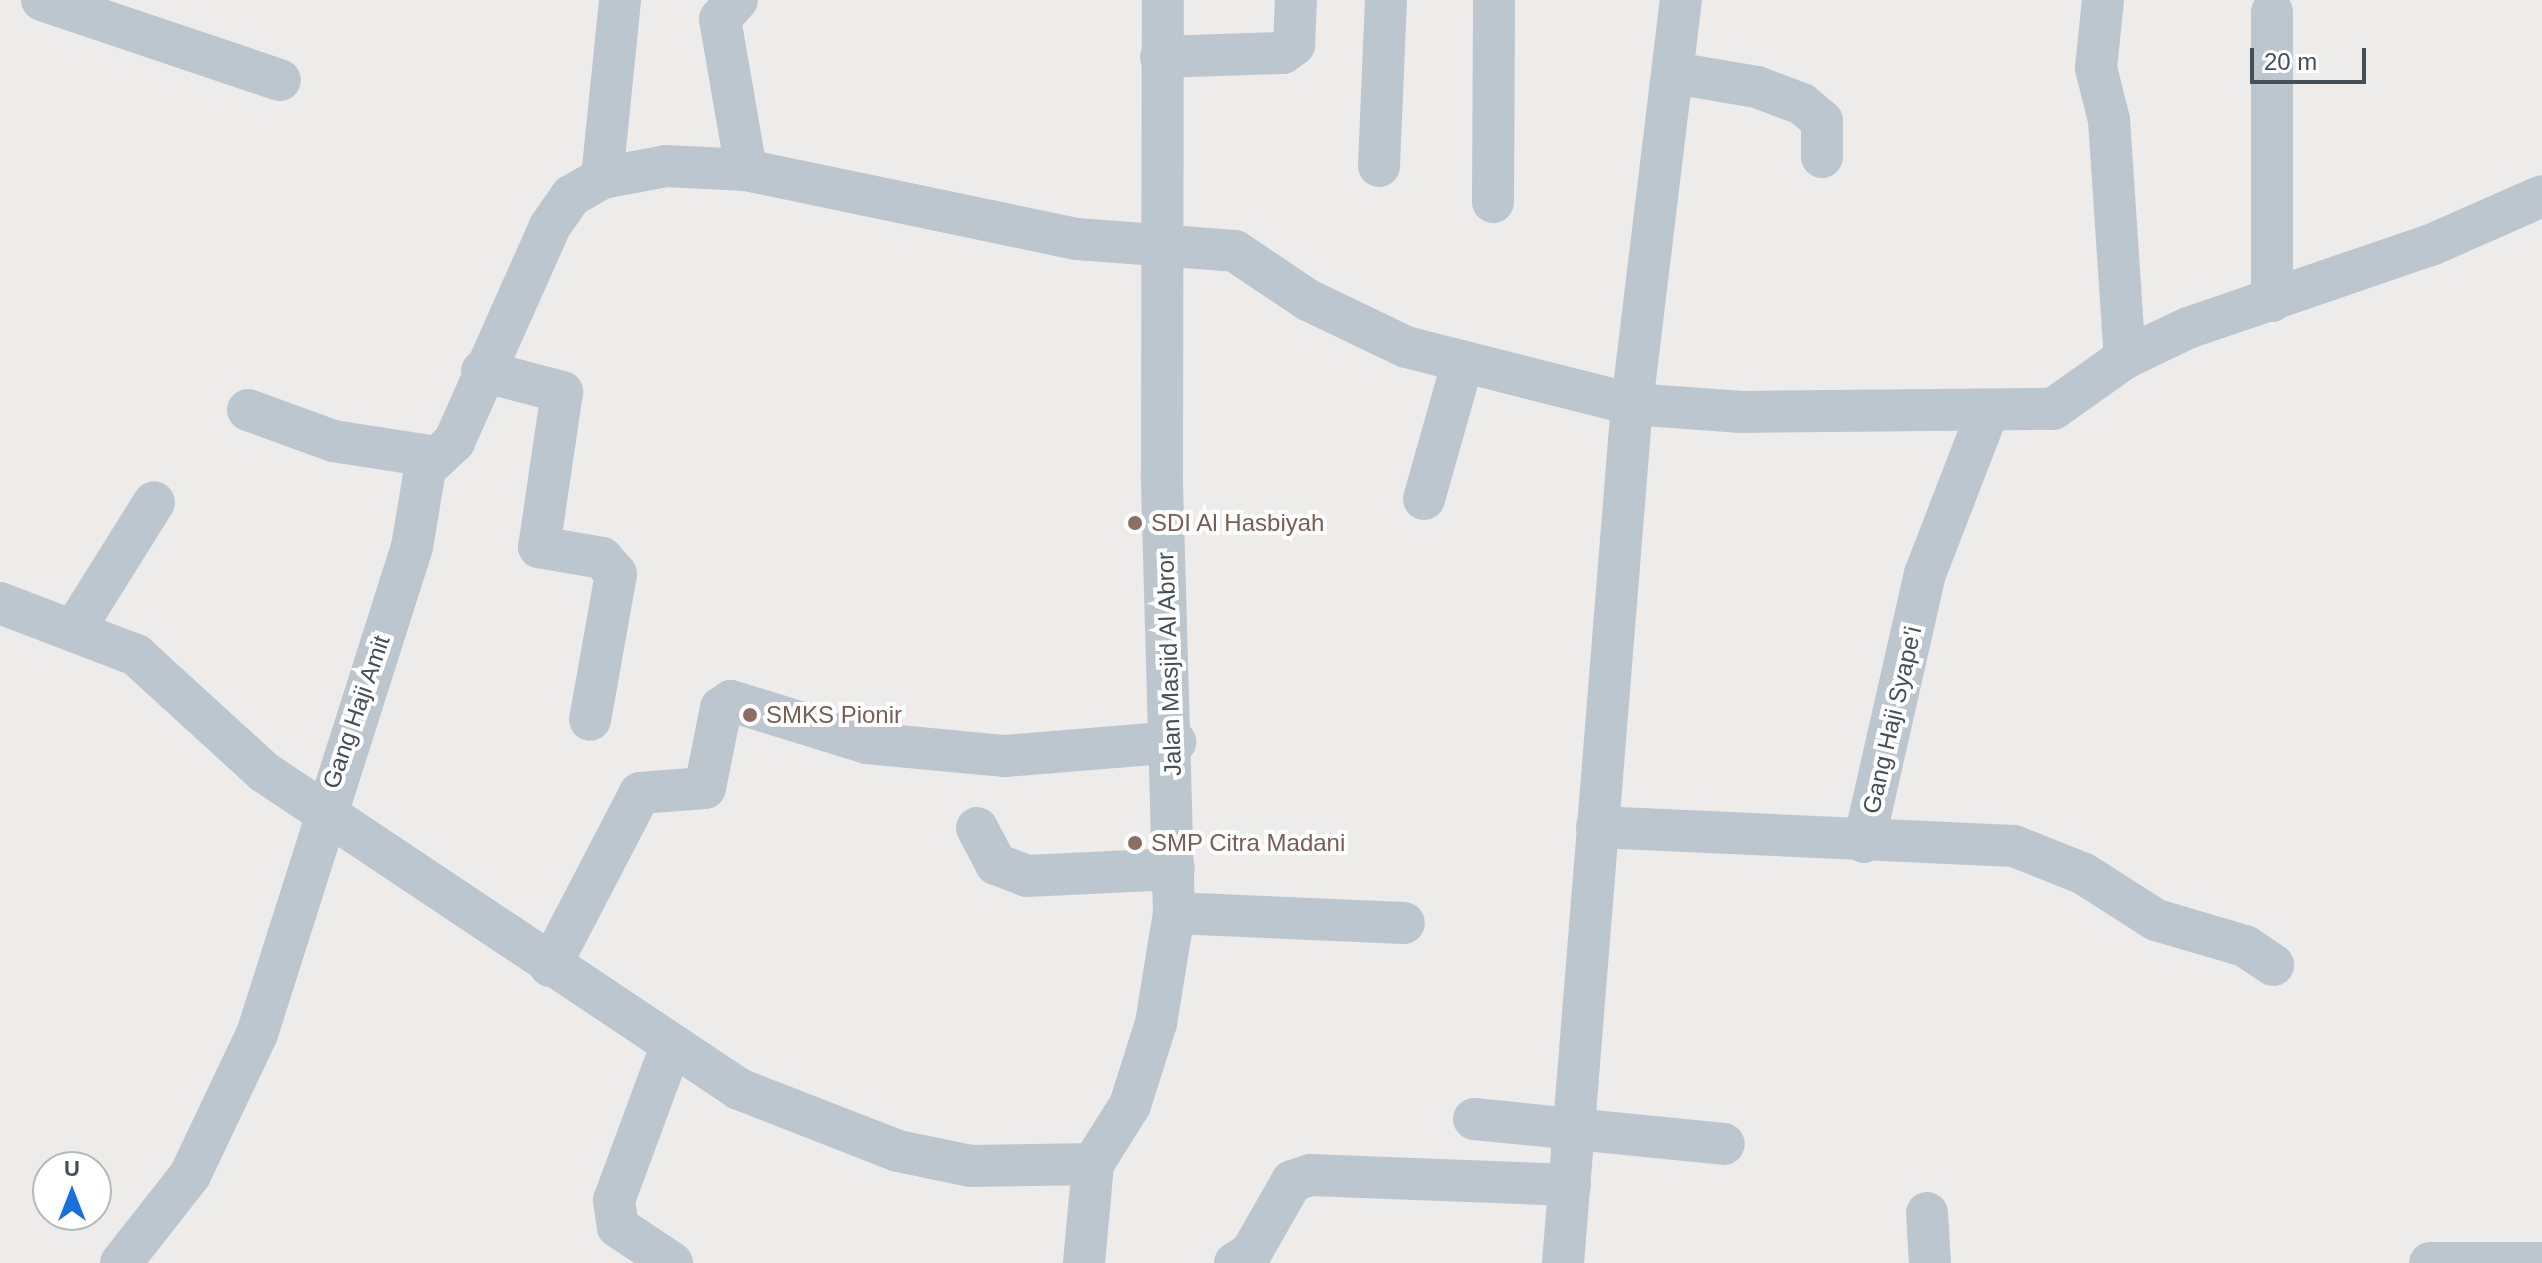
<!DOCTYPE html>
<style>
body{margin:0}
#map{position:relative;width:2542px;height:1263px;overflow:hidden;background:#eeebeb;font-family:Helvetica,sans-serif}
div>[style]{position:absolute}
[style*='--x']{left:calc(var(--x)*1px);top:calc(var(--y)*1px);width:calc(var(--w)*1px);rotate:calc(var(--a)*1deg)}
.minor>*{height:42px;margin:-21px;padding:0 21px;transform-origin:21px;border-radius:21px;background:#bcc6ce}
.dots>*{width:22px;height:22px;translate:-50% -50%;box-sizing:border-box;border:4px solid #fff;border-radius:50%}
span{translate:-50% -50%;white-space:nowrap;text-align:center;line-height:1.15;-webkit-text-stroke:8px #fff;paint-order:stroke}
.education-label{font-size:24px;color:#785e54}
.left{translate:0 -50%;text-align:left}
.street-label{font-size:24px;color:#444f58}
.north{position:absolute;left:32px;top:1151px;width:80px;height:80px;box-sizing:border-box;background:#fff;border:2px solid #b4b9bc;border-radius:50%;rotate:0deg;font-size:22px;font-weight:700;line-height:32px;text-align:center;color:#444f58}
.north::after{content:'';display:block;margin:auto;width:28px;height:36px;background:#1871db;clip-path:polygon(50% 0,100% 100%,50% 72%,0 100%)}
.scale{position:absolute;left:2250px;top:48px;width:116px;height:36px;box-sizing:border-box;border:4px solid #444f58;border-top:0;padding-left:10px;font-size:24px;line-height:28px;white-space:nowrap;color:#444f58;-webkit-text-stroke:6px #fff;paint-order:stroke}
</style>
<div id="map">
<div class="minor">
<div style="--x:42;--y:0;--w:251;--a:18.6"></div>
<div style="--x:737;--y:0;--w:25;--a:132"></div>
<div style="--x:720;--y:19;--w:153;--a:80.2"></div>
<div style="--x:2103;--y:0;--w:68;--a:95.9"></div>
<div style="--x:2096;--y:68;--w:54;--a:76"></div>
<div style="--x:2109;--y:120;--w:239;--a:86.2"></div>
<div style="--x:2272;--y:12;--w:289;--a:90"></div>
<div style="--x:1161;--y:57;--w:122;--a:-1.9"></div>
<div style="--x:1283;--y:53;--w:14;--a:-36"></div>
<div style="--x:1294;--y:45;--w:45;--a:-87.5"></div>
<div style="--x:1674;--y:73;--w:84;--a:9.6"></div>
<div style="--x:1757;--y:87;--w:48;--a:20.7"></div>
<div style="--x:1802;--y:104;--w:26;--a:40"></div>
<div style="--x:1822;--y:121;--w:36;--a:90"></div>
<div style="--x:1379;--y:166;--w:166;--a:-87.6"></div>
<div style="--x:602;--y:178;--w:179;--a:-84.2"></div>
<div style="--x:1493;--y:202;--w:202;--a:-89.7"></div>
<div style="--x:482;--y:371;--w:83;--a:14.7"></div>
<div style="--x:562;--y:392;--w:157;--a:98.4"></div>
<div style="--x:539;--y:547;--w:64;--a:9.9"></div>
<div style="--x:602;--y:558;--w:21;--a:49"></div>
<div style="--x:616;--y:574;--w:148;--a:100.1"></div>
<div style="--x:248;--y:410;--w:90;--a:20"></div>
<div style="--x:333;--y:441;--w:98;--a:8.8"></div>
<div style="--x:1424;--y:499;--w:143;--a:-74.2"></div>
<div style="--x:0;--y:603;--w:146;--a:20.9"></div>
<div style="--x:136;--y:655;--w:173;--a:42.4"></div>
<div style="--x:264;--y:772;--w:571;--a:33.72"></div>
<div style="--x:739;--y:1089;--w:171;--a:21.3"></div>
<div style="--x:898;--y:1151;--w:75;--a:11.6"></div>
<div style="--x:971;--y:1166;--w:122;--a:-0.9"></div>
<div style="--x:76;--y:627;--w:147;--a:-58"></div>
<div style="--x:1597;--y:827;--w:417;--a:2.6"></div>
<div style="--x:2014;--y:846;--w:75;--a:21.8"></div>
<div style="--x:2084;--y:874;--w:85;--a:32.6"></div>
<div style="--x:2156;--y:920;--w:93;--a:16.3"></div>
<div style="--x:2245;--y:946;--w:34;--a:34"></div>
<div style="--x:977;--y:828;--w:41;--a:62.2"></div>
<div style="--x:996;--y:864;--w:33;--a:21"></div>
<div style="--x:1027;--y:876;--w:147;--a:-2.7"></div>
<div style="--x:1864;--y:842;--w:275;--a:-77.2"></div>
<div style="--x:1925;--y:574;--w:173;--a:-68.9"></div>
<div style="--x:1174;--y:913;--w:230;--a:2.5"></div>
<div style="--x:550;--y:966;--w:195;--a:-62.5"></div>
<div style="--x:640;--y:793;--w:65;--a:-4.4"></div>
<div style="--x:705;--y:788;--w:82;--a:-78.7"></div>
<div style="--x:721;--y:708;--w:12;--a:-35"></div>
<div style="--x:731;--y:701;--w:142;--a:17.2"></div>
<div style="--x:867;--y:743;--w:139;--a:5.4"></div>
<div style="--x:1005;--y:756;--w:171;--a:-4.7"></div>
<div style="--x:670;--y:1049;--w:161;--a:110.3"></div>
<div style="--x:614;--y:1200;--w:27;--a:82"></div>
<div style="--x:618;--y:1227;--w:65;--a:33.7"></div>
<div style="--x:1474;--y:1119;--w:251;--a:5.7"></div>
<div style="--x:1927;--y:1213;--w:50;--a:86.6"></div>
<div style="--x:121;--y:1263;--w:112;--a:-51.9"></div>
<div style="--x:190;--y:1175;--w:156;--a:-64.6"></div>
<div style="--x:257;--y:1034;--w:511;--a:-72.35"></div>
<div style="--x:412;--y:547;--w:79;--a:-80.5"></div>
<div style="--x:425;--y:469;--w:40;--a:-43"></div>
<div style="--x:454;--y:442;--w:236;--a:-66"></div>
<div style="--x:550;--y:226;--w:37;--a:-55"></div>
<div style="--x:571;--y:196;--w:36;--a:-30"></div>
<div style="--x:602;--y:178;--w:65;--a:-10.6"></div>
<div style="--x:666;--y:166;--w:80;--a:2.9"></div>
<div style="--x:746;--y:170;--w:338;--a:11.8"></div>
<div style="--x:1077;--y:239;--w:158;--a:4.3"></div>
<div style="--x:1235;--y:251;--w:88;--a:33.9"></div>
<div style="--x:1308;--y:300;--w:109;--a:25.6"></div>
<div style="--x:1406;--y:347;--w:233;--a:14.2"></div>
<div style="--x:1632;--y:404;--w:110;--a:4.2"></div>
<div style="--x:1742;--y:412;--w:311;--a:-0.6"></div>
<div style="--x:2053;--y:409;--w:88;--a:-35.3"></div>
<div style="--x:2125;--y:358;--w:70;--a:-25.5"></div>
<div style="--x:2188;--y:328;--w:257;--a:-18.9"></div>
<div style="--x:2431;--y:245;--w:121;--a:-23.8"></div>
<div style="--x:1084;--y:1263;--w:99;--a:-84.8"></div>
<div style="--x:1093;--y:1164;--w:70;--a:-57.9"></div>
<div style="--x:1130;--y:1105;--w:86;--a:-72.4"></div>
<div style="--x:1156;--y:1023;--w:111;--a:-80.7"></div>
<div style="--x:1174;--y:913;--w:441;--a:-91.6"></div>
<div style="--x:1162;--y:472;--w:472;--a:-89.9"></div>
<div style="--x:1235;--y:1263;--w:19;--a:-32"></div>
<div style="--x:1251;--y:1253;--w:83;--a:-60.3"></div>
<div style="--x:1292;--y:1181;--w:19;--a:-18"></div>
<div style="--x:1310;--y:1175;--w:260;--a:2.2"></div>
<div style="--x:1563;--y:1263;--w:862;--a:-85.41"></div>
<div style="--x:1632;--y:404;--w:407;--a:-83.1"></div>
<div style="--x:2430;--y:1263;--w:112;--a:0"></div>
</div>
<div class="dots">
<div style="left:1135px;top:523px;background:#8d6e63"></div>
<div style="left:750px;top:715px;background:#8d6e63"></div>
<div style="left:1135px;top:843px;background:#8d6e63"></div>
</div>
<div class="education-label">
<span class="left" style="left:1151px;top:523px">SDI Al Hasbiyah</span>
<span class="left" style="left:766px;top:715px">SMKS Pionir</span>
<span class="left" style="left:1151px;top:843px">SMP Citra Madani</span>
</div>
<div class="street-label">
<span style="left:1169px;top:664px;rotate:-92deg">Jalan Masjid Al Abror</span>
<span style="left:356px;top:712px;rotate:-71deg">Gang Haji Amit</span>
<span style="left:1892px;top:720px;rotate:-77deg">Gang Haji Syape'i</span>
</div>
<div class="north">U</div>
<div class="scale">20 m</div>
</div>
